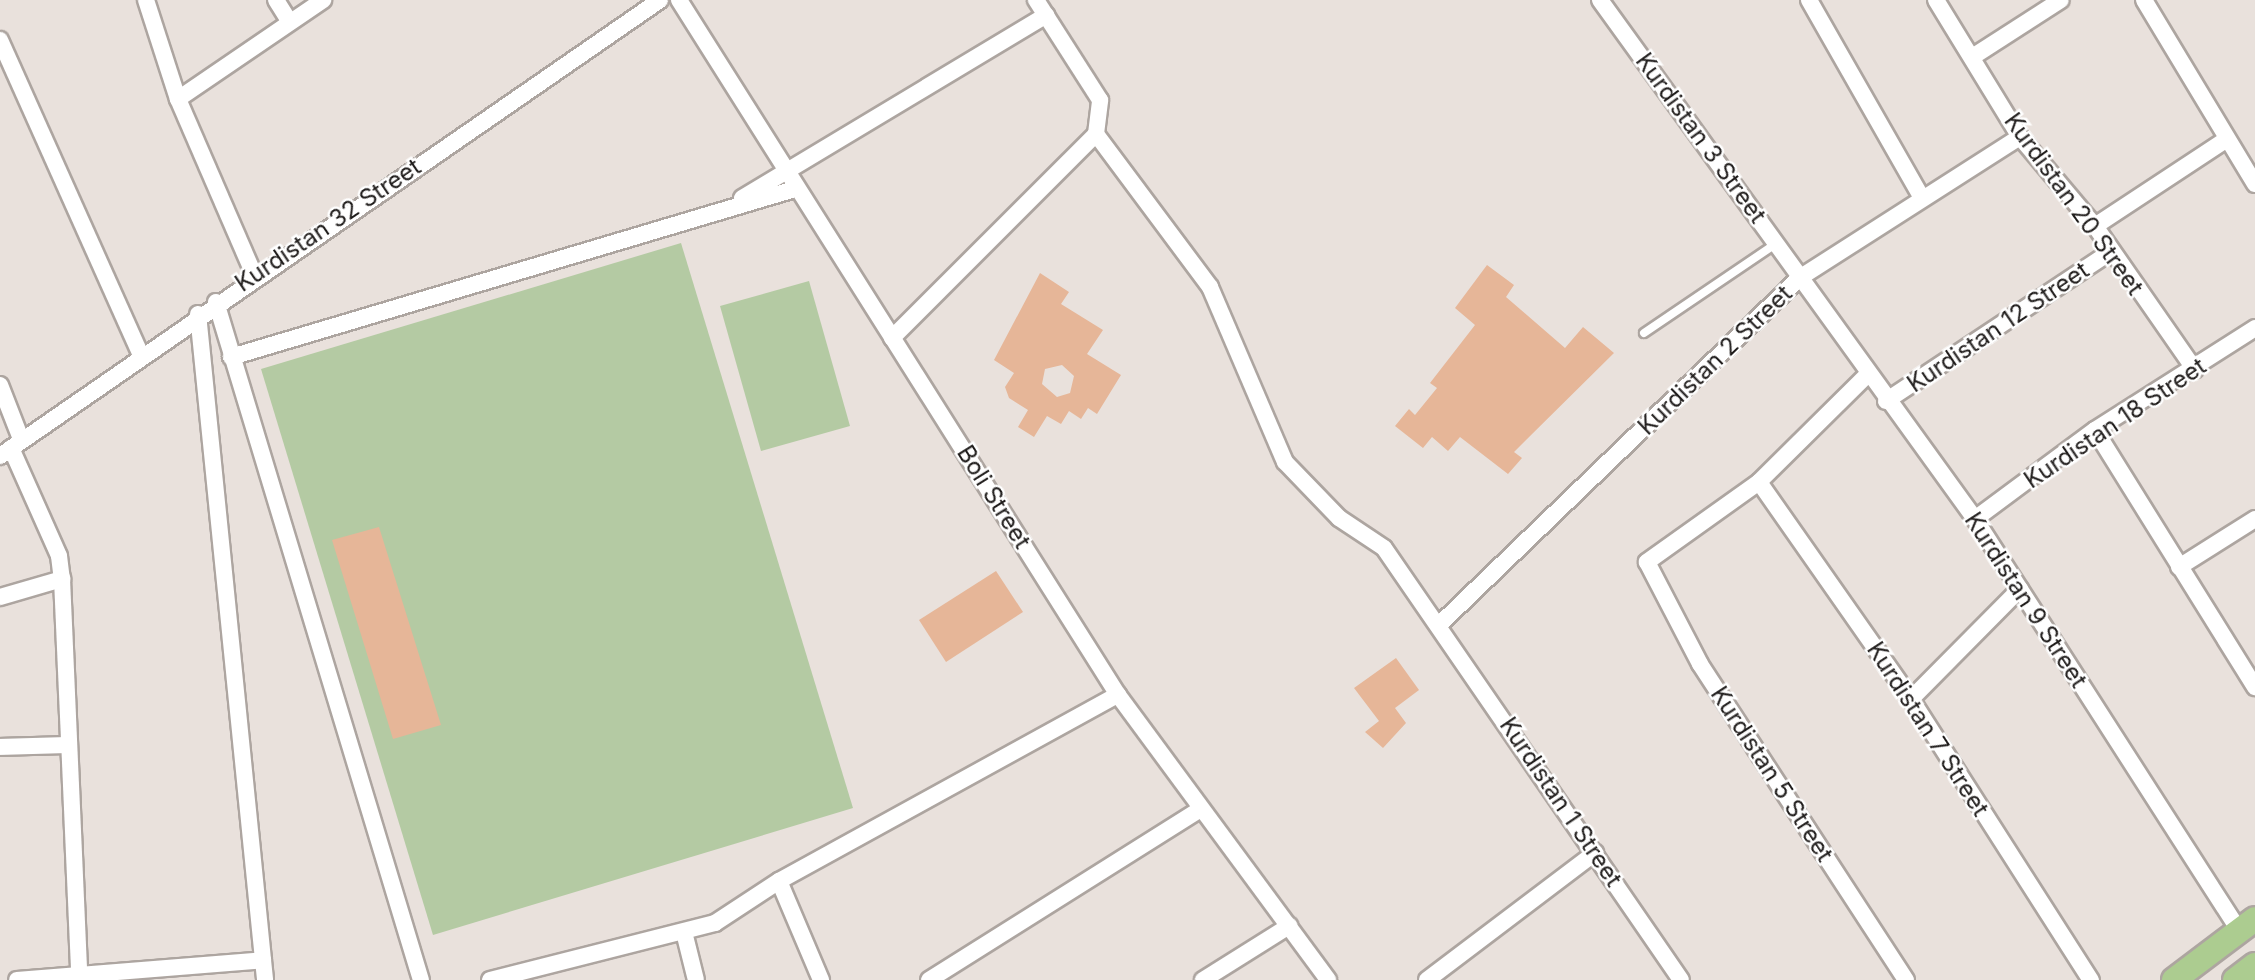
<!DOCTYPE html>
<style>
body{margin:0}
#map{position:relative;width:2255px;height:980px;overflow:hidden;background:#e9e1dc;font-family:Inter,sans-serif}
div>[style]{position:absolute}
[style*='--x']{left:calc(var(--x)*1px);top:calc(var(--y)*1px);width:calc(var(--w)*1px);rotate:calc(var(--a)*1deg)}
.green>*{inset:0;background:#b4caa3}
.building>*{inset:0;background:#e6b698}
.roads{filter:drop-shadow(2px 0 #ada5a0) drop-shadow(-2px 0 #ada5a0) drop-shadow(0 2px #ada5a0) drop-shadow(0 -2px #ada5a0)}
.service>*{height:8px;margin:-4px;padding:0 4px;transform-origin:4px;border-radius:4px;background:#fff}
.minor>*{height:16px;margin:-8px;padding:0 8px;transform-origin:8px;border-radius:8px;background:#fff}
.trunk>*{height:24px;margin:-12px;padding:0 12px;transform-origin:12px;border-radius:12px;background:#accc90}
span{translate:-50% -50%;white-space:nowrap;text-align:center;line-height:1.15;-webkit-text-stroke:5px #fff;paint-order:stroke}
.street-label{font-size:24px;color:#201d1c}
</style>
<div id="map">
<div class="green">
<div style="clip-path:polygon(681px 243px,853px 808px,433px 935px,261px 369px)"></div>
<div style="clip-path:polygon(809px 281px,850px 426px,761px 451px,720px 306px)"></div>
</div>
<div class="building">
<div style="clip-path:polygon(1487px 265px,1514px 285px,1506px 297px,1565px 348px,1583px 327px,1614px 353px,1514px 452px,1522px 458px,1508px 474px,1460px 437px,1448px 451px,1432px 437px,1423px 448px,1395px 426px,1409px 409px,1415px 415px,1437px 388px,1430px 383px,1475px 325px,1455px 308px)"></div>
<div style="clip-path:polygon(evenodd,1040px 273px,1069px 292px,1061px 304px,1103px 330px,1087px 354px,1121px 375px,1097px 414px,1088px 408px,1081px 419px,1069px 411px,1061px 424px,1047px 416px,1034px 437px,1018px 427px,1028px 410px,1009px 398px,1005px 387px,1014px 373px,994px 360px,1040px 273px,1062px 365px,1074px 376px,1070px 393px,1057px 397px,1042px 384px,1045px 369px,1062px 365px)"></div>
<div style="clip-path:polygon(379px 527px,441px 725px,393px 739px,332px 540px)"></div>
<div style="clip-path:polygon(996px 571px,1023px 612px,946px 662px,919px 620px)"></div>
<div style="clip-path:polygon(1396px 658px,1419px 690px,1395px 708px,1406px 723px,1383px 748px,1365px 732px,1379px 721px,1354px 688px)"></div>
</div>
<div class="roads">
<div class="service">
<div style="--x:1644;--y:333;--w:161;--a:-34.1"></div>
</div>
<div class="minor">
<div style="--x:146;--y:0;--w:104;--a:72.1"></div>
<div style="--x:178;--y:99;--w:192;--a:66.6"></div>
<div style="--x:276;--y:0;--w:26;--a:58"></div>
<div style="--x:679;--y:0;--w:822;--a:57.72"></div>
<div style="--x:1118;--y:695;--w:354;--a:53.6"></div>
<div style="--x:1600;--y:0;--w:640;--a:54.15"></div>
<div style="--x:1975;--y:519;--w:488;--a:57.3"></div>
<div style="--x:1809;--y:0;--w:226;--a:60.3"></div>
<div style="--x:1936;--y:0;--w:161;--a:58.5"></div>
<div style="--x:2020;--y:137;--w:116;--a:49.9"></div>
<div style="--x:2095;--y:226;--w:175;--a:55.2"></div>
<div style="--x:2144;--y:0;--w:215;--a:58.9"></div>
<div style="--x:0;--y:40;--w:345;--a:65.9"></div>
<div style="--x:1974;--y:56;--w:103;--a:-32.8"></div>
<div style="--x:178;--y:99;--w:176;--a:-34.3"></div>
<div style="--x:1096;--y:134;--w:191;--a:53.3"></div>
<div style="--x:1210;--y:287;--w:190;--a:66.8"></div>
<div style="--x:1285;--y:462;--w:78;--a:46"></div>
<div style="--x:1339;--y:518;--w:54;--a:33.7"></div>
<div style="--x:1384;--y:548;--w:524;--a:55.49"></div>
<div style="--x:742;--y:198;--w:355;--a:-31"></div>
<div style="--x:2095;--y:226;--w:154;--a:-33.4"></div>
<div style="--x:216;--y:302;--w:708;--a:73.18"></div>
<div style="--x:198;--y:314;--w:649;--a:84.25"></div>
<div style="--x:892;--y:338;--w:288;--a:-45"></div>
<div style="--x:1096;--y:134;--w:34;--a:-83"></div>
<div style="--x:1100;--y:100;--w:119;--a:-122.6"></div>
<div style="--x:231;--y:357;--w:588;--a:-16.59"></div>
<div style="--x:1867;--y:375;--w:152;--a:135.3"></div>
<div style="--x:1759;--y:482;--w:138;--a:144.5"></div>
<div style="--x:1647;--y:562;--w:115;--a:62.5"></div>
<div style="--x:1700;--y:664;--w:377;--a:56.9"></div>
<div style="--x:0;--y:385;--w:58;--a:68.7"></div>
<div style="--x:1886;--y:401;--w:269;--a:-33.6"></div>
<div style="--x:2095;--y:430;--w:303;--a:58.1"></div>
<div style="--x:11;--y:448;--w:118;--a:66"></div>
<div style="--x:59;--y:556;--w:23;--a:83"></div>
<div style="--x:62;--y:579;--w:396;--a:87.5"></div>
<div style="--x:0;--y:456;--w:802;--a:-34.64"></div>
<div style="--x:1759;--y:482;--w:265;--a:55"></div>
<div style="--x:1911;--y:699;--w:334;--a:57.4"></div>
<div style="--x:1975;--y:519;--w:149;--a:-36.6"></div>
<div style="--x:2095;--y:430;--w:190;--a:-32.5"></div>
<div style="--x:2179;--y:567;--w:90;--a:-32.3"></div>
<div style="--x:0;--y:597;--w:65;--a:-16.2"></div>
<div style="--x:1441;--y:623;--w:499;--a:-43.9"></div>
<div style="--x:1801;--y:277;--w:260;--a:-32.6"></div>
<div style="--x:1911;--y:699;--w:155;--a:-45.3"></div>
<div style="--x:0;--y:747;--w:68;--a:-1.7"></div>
<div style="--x:779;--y:881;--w:108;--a:67"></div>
<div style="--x:684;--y:932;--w:49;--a:76"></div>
<div style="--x:17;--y:980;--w:247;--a:-4.6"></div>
<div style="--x:263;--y:960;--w:20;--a:84"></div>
<div style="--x:490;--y:980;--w:232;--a:-14.2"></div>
<div style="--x:715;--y:923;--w:77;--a:-33.3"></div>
<div style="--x:779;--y:881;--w:387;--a:-28.8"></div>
<div style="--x:929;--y:980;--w:321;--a:-32.2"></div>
<div style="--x:1203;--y:980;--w:102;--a:-32.1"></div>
<div style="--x:1427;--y:980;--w:211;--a:-37.1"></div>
</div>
<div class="trunk">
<div style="--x:2174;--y:980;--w:101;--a:-37"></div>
<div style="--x:2235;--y:980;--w:25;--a:-37"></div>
</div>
</div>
<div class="street-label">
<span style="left:1701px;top:138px;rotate:54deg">Kurdistan 3 Street</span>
<span style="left:2074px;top:204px;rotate:54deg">Kurdistan 20 Street</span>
<span style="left:328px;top:225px;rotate:-34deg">Kurdistan 32 Street</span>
<span style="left:1998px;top:327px;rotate:-34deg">Kurdistan 12 Street</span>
<span style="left:1715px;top:360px;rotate:-44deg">Kurdistan 2 Street</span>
<span style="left:2115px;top:423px;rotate:-34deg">Kurdistan 18 Street</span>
<span style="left:994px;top:497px;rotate:58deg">Boli Street</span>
<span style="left:2026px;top:600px;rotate:57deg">Kurdistan 9 Street</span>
<span style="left:1928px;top:729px;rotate:57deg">Kurdistan 7 Street</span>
<span style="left:1772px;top:774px;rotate:57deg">Kurdistan 5 Street</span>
<span style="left:1561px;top:802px;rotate:56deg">Kurdistan 1 Street</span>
</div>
</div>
